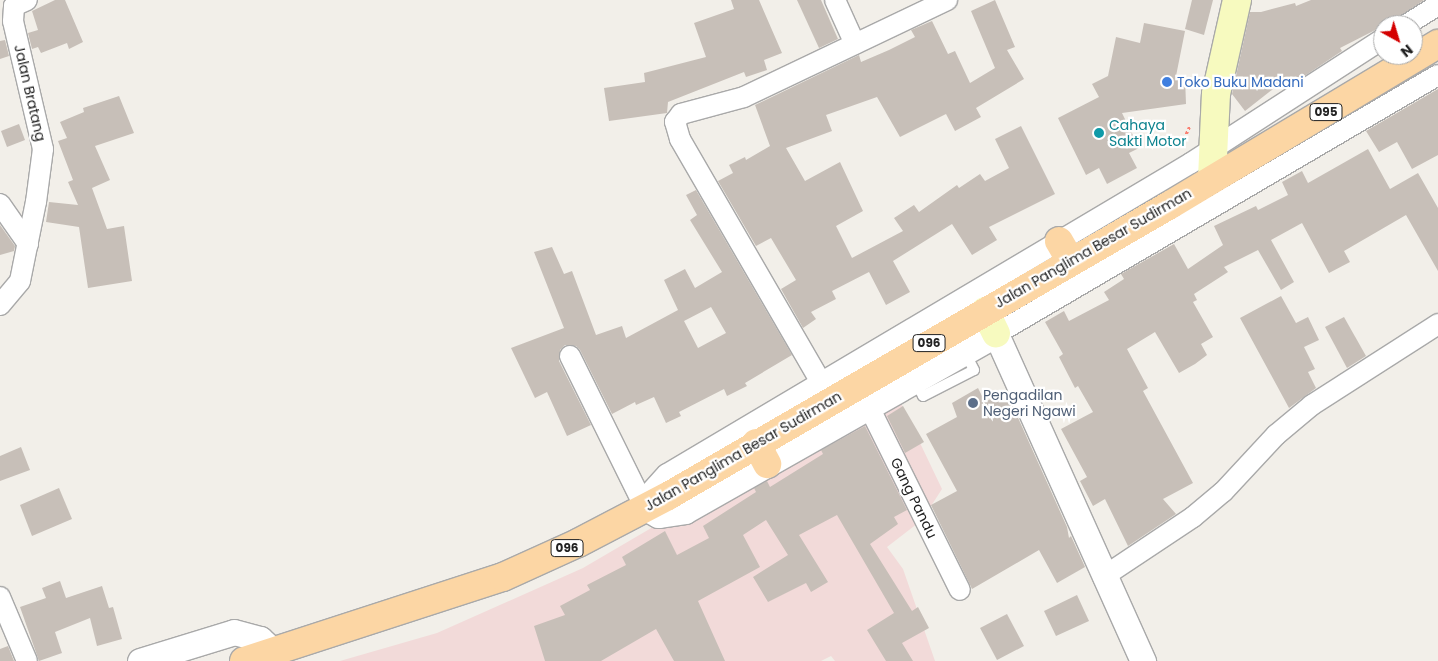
<!DOCTYPE html>
<style>
body{margin:0}
#map{position:relative;width:1438px;height:661px;overflow:hidden;background:#f2efe9;font-family:Poppins,sans-serif}
div>[style]{position:absolute}
[style*='--x']{left:calc(var(--x)*1px);top:calc(var(--y)*1px);width:calc(var(--w)*1px);rotate:calc(var(--a)*1deg)}
.commercial>*{inset:0;background:#f2dad9}
.building>*{inset:0;background:#c7bfb8}
.path>*{height:3px;margin-top:-1.5px;transform-origin:0;background:repeating-linear-gradient(90deg,#fa8072 0 2.5px,transparent 0 5px)}
.roads{filter:drop-shadow(1px 0 #a9a9a9) drop-shadow(-1px 0 #a9a9a9) drop-shadow(0 1px #a9a9a9) drop-shadow(0 -1px #a9a9a9)}
.service>*{height:10px;margin:-5px;padding:0 5px;transform-origin:5px;border-radius:5px;background:#fff}
.minor>*{height:20px;margin:-10px;padding:0 10px;transform-origin:10px;border-radius:10px;background:#fff}
.tertiary>*{height:25px;margin:-12.5px;padding:0 12.5px;transform-origin:12.5px;border-radius:12.5px;background:#fff}
.secondary>*{height:28px;margin:-14px;padding:0 14px;transform-origin:14px;border-radius:14px;background:#f7fabf}
.primary>*{height:28px;margin:-14px;padding:0 14px;transform-origin:14px;border-radius:14px;background:#fcd6a4}
.dots>*{width:14px;height:14px;translate:-50% -50%;box-sizing:border-box;border:2px solid #fff;border-radius:50%}
span{translate:-50% -50%;white-space:nowrap;text-align:center;line-height:1.15;-webkit-text-stroke:4.5px #fff;paint-order:stroke}
.shield-label span{padding:1px 4px;background:#fff;border:1px solid;border-radius:4px;-webkit-text-stroke-width:0}
.shield-label{font-size:12px;color:#222;font-weight:700}
.shop-label{font-size:14px;color:#366cbe}
.left{translate:0 -50%;text-align:left}
.street-label{font-size:14px;color:#222}
.culture-label{font-size:14px;color:#0d838f}
.service-label{font-size:14px;color:#4e5e75}
.north{position:absolute;left:1373px;top:15px;width:50px;height:50px;box-sizing:border-box;background:#fff;border:1px solid #a7a7a7;border-radius:50%;rotate:141deg;font-size:14px;font-weight:700;line-height:20px;text-align:center;color:#222}
.north::after{content:'';display:block;margin:auto;width:18px;height:22px;background:#d40000;clip-path:polygon(50% 0,100% 100%,50% 72%,0 100%)}
</style>
<div id="map">
<div class="commercial">
<div style="clip-path:polygon(899px 399px,942px 489px,922px 520px,887px 547px,903px 569px,935px 661px,835px 661px,831px 656px,821px 661px,340px 661px,437px 633px,583px 568px,653px 527px,681px 523px)"></div>
</div>
<div class="building">
<div style="clip-path:polygon(55px 0,65px 0,83px 42px,69px 49px,67px 43px,41px 53px,38px 47px,32px 49px,28px 33px,38px 30px,32px 11px)"></div>
<div style="clip-path:polygon(731px 0,759px 0,782px 53px,764px 60px,767px 70px,746px 77px,744px 72px,668px 102px,667px 113px,609px 121px,604px 88px,645px 82px,644px 73px,706px 57px,694px 23px,734px 9px)"></div>
<div style="clip-path:polygon(797px 0,821px 0,838px 39px,819px 48px)"></div>
<div style="clip-path:polygon(995px 0,1015px 47px,1007px 50px,1024px 79px,976px 108px,981px 117px,955px 131px,946px 114px,900px 137px,877px 97px,826px 115px,832px 131px,786px 148px,805px 181px,840px 162px,863px 211px,836px 226px,852px 258px,903px 231px,894px 218px,914px 205px,919px 212px,957px 185px,959px 188px,980px 174px,985px 181px,1009px 168px,995px 139px,1021px 126px,1055px 194px,989px 227px,997px 240px,972px 255px,952px 224px,893px 261px,910px 292px,886px 305px,869px 272px,832px 291px,836px 299px,811px 312px,816px 319px,803px 328px,781px 289px,796px 280px,771px 238px,756px 246px,718px 181px,733px 173px,729px 165px,745px 157px,746px 160px,770px 146px,755px 105px,859px 55px,861px 62px,889px 50px,915px 37px,911px 30px,932px 21px,948px 54px,955px 51px,970px 83px,995px 68px,971px 11px)"></div>
<div style="clip-path:polygon(1192px 0,1213px 0,1204px 35px,1185px 29px)"></div>
<div style="clip-path:polygon(1311px 0,1424px 0,1395px 20px,1340px 48px,1342px 51px,1306px 75px,1282px 82px,1245px 111px,1232px 94px,1250px 12px,1261px 12px,1295px 3px,1296px 6px)"></div>
<div style="clip-path:polygon(1144px 23px,1185px 31px,1176px 76px,1185px 77px,1186px 104px,1122px 113px,1139px 148px,1129px 153px,1137px 168px,1107px 184px,1099px 168px,1086px 175px,1058px 118px,1099px 97px,1092px 84px,1108px 76px,1116px 37px,1140px 43px)"></div>
<div style="clip-path:polygon(5px 40px,9px 56px,0 59px,0 41px)"></div>
<div style="clip-path:polygon(1438px 89px,1438px 155px,1412px 169px,1397px 142px,1379px 152px,1366px 131px)"></div>
<div style="clip-path:polygon(119px 96px,134px 133px,95px 146px,110px 180px,92px 188px,107px 229px,124px 226px,132px 281px,88px 288px,79px 227px,46px 222px,49px 202px,78px 205px,68px 182px,73px 180px,58px 141px,67px 138px,60px 122px,84px 112px,83px 108px)"></div>
<div style="clip-path:polygon(19px 124px,25px 140px,7px 147px,1px 131px)"></div>
<div style="clip-path:polygon(1368px 149px,1390px 189px,1418px 173px,1438px 208px,1438px 271px,1406px 215px,1344px 251px,1350px 262px,1329px 273px,1302px 223px,1271px 240px,1294px 282px,1281px 290px,1258px 250px,1224px 267px,1228px 272px,1194px 294px,1197px 300px,1193px 302px,1213px 337px,1201px 344px,1207px 355px,1195px 364px,1179px 373px,1155px 332px,1127px 349px,1148px 388px,1143px 391px,1193px 483px,1163px 499px,1176px 514px,1128px 546px,1105px 499px,1093px 506px,1080px 481px,1087px 477px,1061px 429px,1093px 412px,1078px 386px,1075px 388px,1059px 357px,1063px 354px,1045px 322px,1064px 311px,1069px 321px,1109px 300px,1104px 292px,1124px 279px,1121px 274px,1174px 244px,1188px 269px,1223px 245px,1214px 226px,1256px 206px,1258px 210px,1288px 195px,1282px 182px,1302px 171px,1308px 183px)"></div>
<div style="clip-path:polygon(evenodd,696px 190px,792px 355px,745px 383px,747px 386px,727px 396px,724px 389px,679px 412px,681px 416px,666px 423px,654px 397px,636px 405px,635px 402px,612px 414px,580px 350px,576px 346px,565px 345px,560px 350px,559px 361px,591px 425px,567px 436px,547px 392px,535px 398px,511px 348px,564px 328px,534px 252px,552px 247px,564px 274px,572px 271px,596px 335px,622px 326px,626px 338px,678px 310px,664px 280px,685px 269px,695px 288px,722px 272px,690px 220px,697px 215px,686px 195px,696px 190px,711px 307px,726px 333px,698px 348px,684px 321px,711px 307px)"></div>
<div style="clip-path:polygon(0 225px,15px 246px,14px 251px,0 255px)"></div>
<div style="clip-path:polygon(1281px 296px,1296px 323px,1308px 317px,1319px 340px,1304px 347px,1315px 369px,1308px 372px,1316px 388px,1289px 408px,1240px 318px)"></div>
<div style="clip-path:polygon(1344px 317px,1366px 356px,1347px 368px,1325px 327px)"></div>
<div style="clip-path:polygon(978px 388px,985px 402px,1006px 391px,1067px 527px,1069px 538px,1071px 536px,1085px 567px,1057px 583px,1039px 550px,972px 589px,931px 505px,957px 491px,926px 434px,957px 417px,952px 403px)"></div>
<div style="clip-path:polygon(903px 406px,924px 442px,905px 453px,887px 416px)"></div>
<div style="clip-path:polygon(865px 426px,907px 510px,894px 517px,898px 524px,870px 544px,912px 611px,918px 607px,929px 628px,902px 643px,913px 661px,886px 661px,867px 630px,894px 613px,837px 515px,799px 535px,828px 582px,811px 592px,806px 583px,768px 602px,753px 577px,788px 555px,766px 520px,743px 535px,760px 567px,698px 601px,725px 661px,674px 661px,656px 629px,601px 661px,545px 661px,534px 626px,565px 615px,560px 606px,590px 590px,587px 585px,626px 565px,622px 557px,665px 531px,677px 555px,709px 538px,703px 526px,756px 492px,754px 488px,767px 481px,770px 487px,823px 454px,821px 450px)"></div>
<div style="clip-path:polygon(21px 447px,30px 470px,0 481px,0 456px)"></div>
<div style="clip-path:polygon(59px 488px,72px 519px,32px 536px,20px 505px)"></div>
<div style="clip-path:polygon(60px 581px,66px 598px,102px 586px,109px 608px,113px 607px,122px 639px,97px 646px,90px 618px,55px 632px,62px 653px,39px 661px,20px 607px,46px 598px,42px 588px)"></div>
<div style="clip-path:polygon(1077px 595px,1089px 621px,1056px 636px,1044px 611px)"></div>
<div style="clip-path:polygon(1007px 614px,1024px 646px,997px 660px,980px 628px)"></div>
<div style="clip-path:polygon(8px 646px,14px 661px,0 661px,0 649px)"></div>
</div>
<div class="path">
<div style="--x:1180;--y:147;--w:23;--a:-65"></div>
</div>
<div class="roads">
<div class="service">
<div style="--x:914;--y:379;--w:19;--a:62"></div>
<div style="--x:923;--y:396;--w:57;--a:-27"></div>
<div style="--x:974;--y:370;--w:20;--a:-117"></div>
</div>
<div class="minor">
<div style="--x:835;--y:0;--w:48;--a:65.6"></div>
<div style="--x:1406;--y:25;--w:38;--a:-32"></div>
<div style="--x:0;--y:204;--w:49;--a:55"></div>
<div style="--x:0;--y:305;--w:31;--a:-50"></div>
<div style="--x:20;--y:281;--w:81;--a:-78.6"></div>
<div style="--x:36;--y:202;--w:53;--a:-82.5"></div>
<div style="--x:43;--y:149;--w:131;--a:-103.2"></div>
<div style="--x:13;--y:21;--w:15;--a:-86"></div>
<div style="--x:14;--y:6;--w:14;--a:-25"></div>
<div style="--x:996;--y:334;--w:512;--a:-30.37"></div>
<div style="--x:570;--y:356;--w:169;--a:63.7"></div>
<div style="--x:826;--y:391;--w:291;--a:-120.1"></div>
<div style="--x:680;--y:139;--w:18;--a:-106"></div>
<div style="--x:675;--y:122;--w:10;--a:-53"></div>
<div style="--x:681;--y:114;--w:65;--a:-15.1"></div>
<div style="--x:744;--y:97;--w:225;--a:-25.5"></div>
<div style="--x:869;--y:407;--w:204;--a:63.6"></div>
<div style="--x:645;--y:508;--w:11;--a:-85"></div>
<div style="--x:646;--y:497;--w:31;--a:-48"></div>
<div style="--x:667;--y:474;--w:609;--a:-30.69"></div>
<div style="--x:1191;--y:163;--w:229;--a:-32.9"></div>
<div style="--x:1103;--y:577;--w:108;--a:-33.7"></div>
<div style="--x:1193;--y:517;--w:39;--a:-40"></div>
<div style="--x:1223;--y:492;--w:78;--a:-47.1"></div>
<div style="--x:1276;--y:435;--w:47;--a:-39.8"></div>
<div style="--x:1312;--y:405;--w:150;--a:-32.7"></div>
<div style="--x:0;--y:597;--w:69;--a:67.1"></div>
</div>
<div class="tertiary">
<div style="--x:645;--y:508;--w:15;--a:28"></div>
<div style="--x:658;--y:515;--w:27;--a:-8"></div>
<div style="--x:685;--y:511;--w:358;--a:-29.6"></div>
<div style="--x:996;--y:334;--w:359;--a:65.8"></div>
<div style="--x:140;--y:661;--w:98;--a:-17.1"></div>
<div style="--x:234;--y:632;--w:27;--a:15"></div>
<div style="--x:260;--y:639;--w:19;--a:43"></div>
<div style="--x:274;--y:652;--w:10;--a:119"></div>
</div>
<div class="secondary">
<div style="--x:1212;--y:178;--w:84;--a:-87.3"></div>
<div style="--x:1216;--y:94;--w:96;--a:-77.4"></div>
<div style="--x:985;--y:311;--w:25;--a:64"></div>
</div>
<div class="primary">
<div style="--x:1059;--y:241;--w:24;--a:60"></div>
<div style="--x:756;--y:443;--w:24;--a:62"></div>
<div style="--x:244;--y:661;--w:272;--a:-18"></div>
<div style="--x:503;--y:577;--w:82;--a:-24.4"></div>
<div style="--x:578;--y:543;--w:102;--a:-27.6"></div>
<div style="--x:668;--y:496;--w:580;--a:-30.1"></div>
<div style="--x:1170;--y:205;--w:313;--a:-31"></div>
</div>
</div>
<div class="dots">
<div style="left:1167px;top:82px;background:#3f7fe0"></div>
<div style="left:1099px;top:133px;background:#0f9aa8"></div>
<div style="left:973px;top:403px;background:#5c6f8a"></div>
</div>
<div class="shield-label">
<span style="left:1326px;top:112px">095</span>
<span style="left:929px;top:343px">096</span>
<span style="left:567px;top:548px">096</span>
</div>
<div class="shop-label">
<span class="left" style="left:1177px;top:82px">Toko Buku Madani</span>
</div>
<div class="street-label">
<span style="left:30px;top:93px;rotate:77deg">Jalan Bratang</span>
<span style="left:1093px;top:248px;rotate:-30deg">Jalan Panglima Besar Sudirman</span>
<span style="left:743px;top:451px;rotate:-30deg">Jalan Panglima Besar Sudirman</span>
<span style="left:914px;top:498px;rotate:64deg">Gang Pandu</span>
</div>
<div class="culture-label">
<span class="left" style="left:1109px;top:133px">Cahaya<br>Sakti Motor</span>
</div>
<div class="service-label">
<span class="left" style="left:983px;top:403px">Pengadilan<br>Negeri Ngawi</span>
</div>
<div class="north">N</div>
</div>
